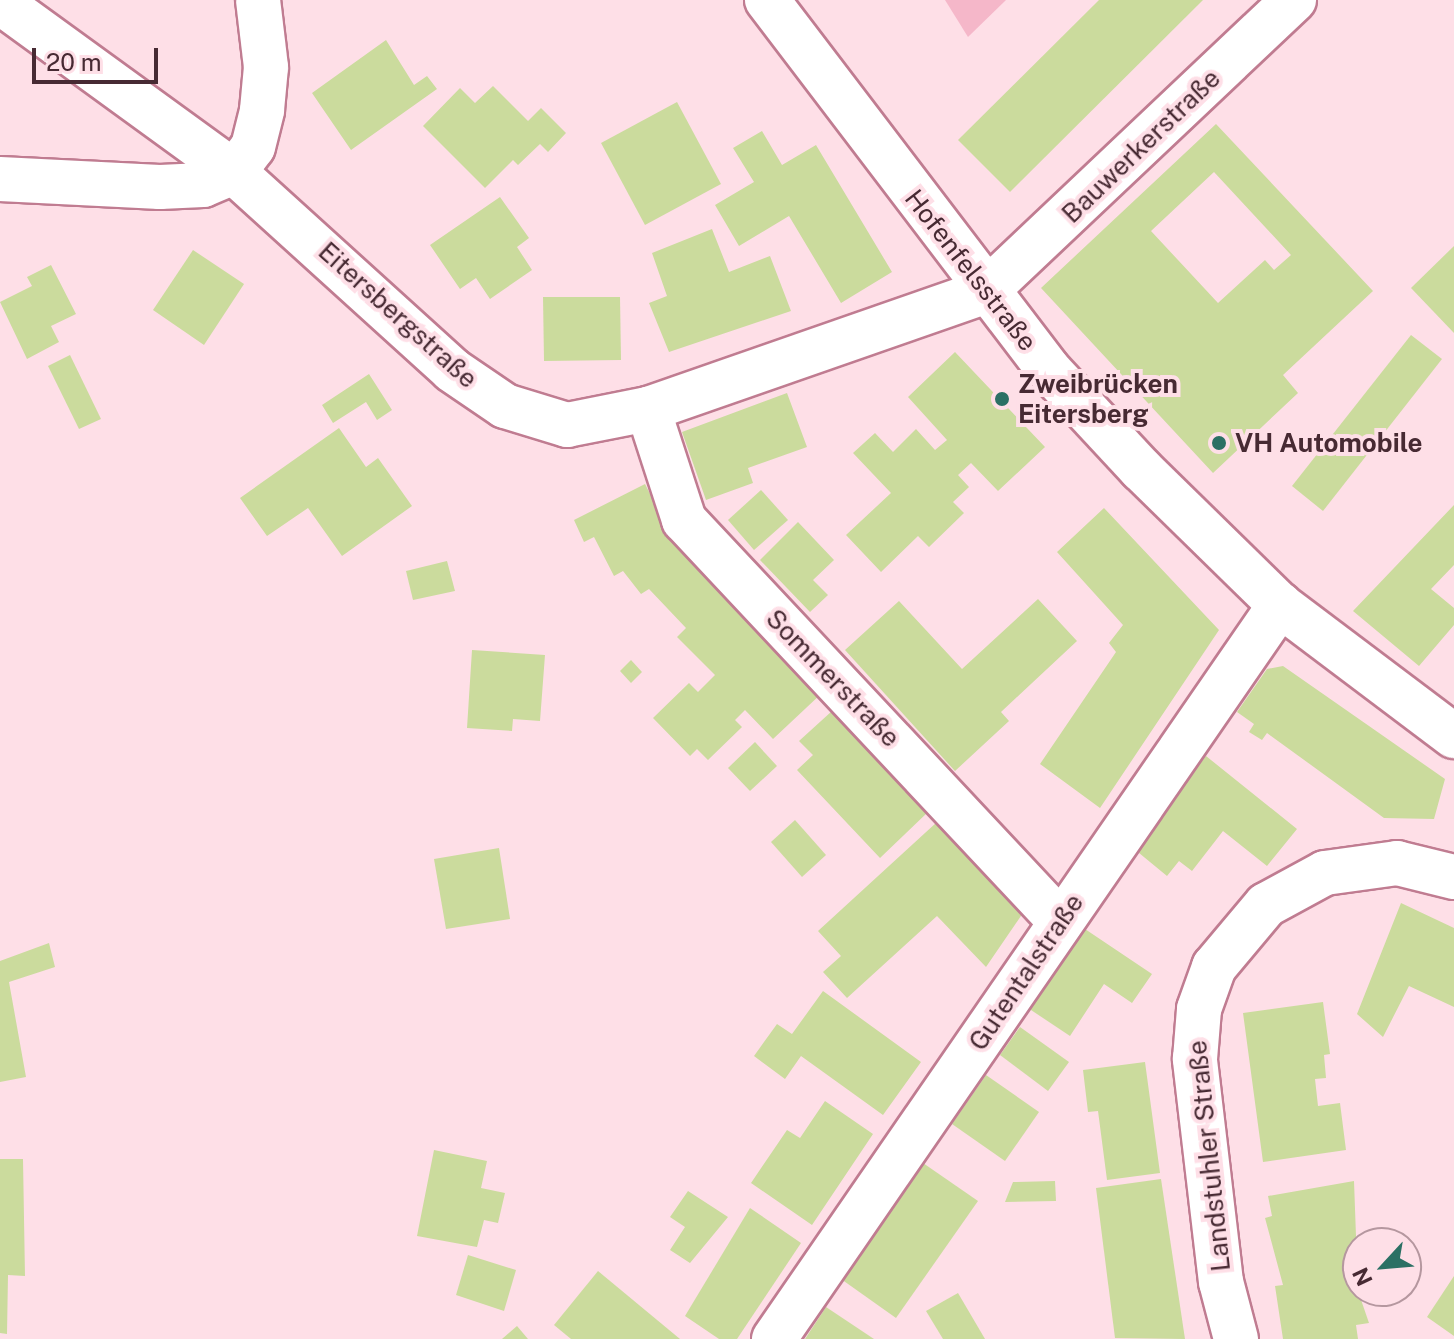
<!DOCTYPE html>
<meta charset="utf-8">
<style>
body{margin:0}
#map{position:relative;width:1454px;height:1339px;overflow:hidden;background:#fedfe7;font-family:"Public Sans",sans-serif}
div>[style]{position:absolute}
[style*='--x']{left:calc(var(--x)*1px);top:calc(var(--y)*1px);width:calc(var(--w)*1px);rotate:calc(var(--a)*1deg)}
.green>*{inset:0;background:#f5b7c9}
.building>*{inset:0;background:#cbdb9d}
.roads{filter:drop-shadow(2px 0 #c07c91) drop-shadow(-2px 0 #c07c91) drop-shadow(0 2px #c07c91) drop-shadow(0 -2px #c07c91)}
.minor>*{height:44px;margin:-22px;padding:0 22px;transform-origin:22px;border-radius:22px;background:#fff}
.tertiary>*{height:44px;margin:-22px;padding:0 22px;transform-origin:22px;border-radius:22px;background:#fff}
.secondary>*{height:44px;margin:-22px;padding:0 22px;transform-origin:22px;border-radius:22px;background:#fff}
.dots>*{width:22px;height:22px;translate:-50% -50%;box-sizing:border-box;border:4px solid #fedfe7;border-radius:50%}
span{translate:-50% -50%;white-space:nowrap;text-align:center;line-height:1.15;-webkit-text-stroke:8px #fedfe7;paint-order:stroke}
.street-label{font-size:26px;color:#472a33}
.poi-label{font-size:26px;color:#472a33;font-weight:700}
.left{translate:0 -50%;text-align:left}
.north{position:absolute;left:1342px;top:1227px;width:80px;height:80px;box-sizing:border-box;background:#fedfe7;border:2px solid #b5979f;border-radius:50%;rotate:244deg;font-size:22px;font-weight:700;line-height:32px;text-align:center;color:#472a33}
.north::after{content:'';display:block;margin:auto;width:28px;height:36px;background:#2b7064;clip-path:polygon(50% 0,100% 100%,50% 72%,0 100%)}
.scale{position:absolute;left:32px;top:48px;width:126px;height:36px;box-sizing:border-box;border:4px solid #472a33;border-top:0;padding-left:10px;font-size:24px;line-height:28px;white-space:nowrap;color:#472a33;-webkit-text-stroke:6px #fedfe7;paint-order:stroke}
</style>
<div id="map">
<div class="green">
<div style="clip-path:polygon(945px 0,1006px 0,968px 37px)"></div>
</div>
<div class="building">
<div style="clip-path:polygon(1099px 0,1203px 0,1010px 192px,958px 140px)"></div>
<div style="clip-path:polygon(386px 40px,414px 85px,427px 76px,437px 89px,351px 150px,312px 93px)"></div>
<div style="clip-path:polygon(493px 86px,528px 121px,541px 108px,566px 133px,548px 152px,540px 144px,518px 165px,513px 160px,485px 188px,423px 126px,460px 88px,475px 103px)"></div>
<div style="clip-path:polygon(677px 102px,721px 184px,645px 225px,601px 143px)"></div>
<div style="clip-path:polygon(evenodd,1216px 124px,1373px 291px,1283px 375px,1298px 393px,1213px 473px,1041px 288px,1216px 124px,1214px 172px,1291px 255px,1274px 270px,1265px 260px,1218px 303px,1151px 231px,1214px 172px)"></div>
<div style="clip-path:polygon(762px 131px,782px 165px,816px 145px,892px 272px,841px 303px,789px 216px,739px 246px,715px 205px,754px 182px,733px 148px)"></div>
<div style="clip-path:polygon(500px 197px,529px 238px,517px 247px,532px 270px,490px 299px,476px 278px,460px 289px,430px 245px)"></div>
<div style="clip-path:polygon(712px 229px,729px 272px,770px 256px,791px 311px,669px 352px,649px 303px,667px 296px,652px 253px)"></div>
<div style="clip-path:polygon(1454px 246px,1454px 333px,1411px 288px)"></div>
<div style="clip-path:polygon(193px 250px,244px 284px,204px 345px,153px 310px)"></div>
<div style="clip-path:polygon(51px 265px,76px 314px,51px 326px,59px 342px,27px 359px,0 302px,32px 286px,27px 277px)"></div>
<div style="clip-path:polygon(543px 297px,620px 297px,621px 360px,544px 361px)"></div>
<div style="clip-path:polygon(1411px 335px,1442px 359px,1323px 511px,1292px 486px)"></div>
<div style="clip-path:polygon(955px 352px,1045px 447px,998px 491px,971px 463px,958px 475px,969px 487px,953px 502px,964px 513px,929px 547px,918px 536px,881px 572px,846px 535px,891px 493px,853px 453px,875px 433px,893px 452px,916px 429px,935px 450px,947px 440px,908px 397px)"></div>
<div style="clip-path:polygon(70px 355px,101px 419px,79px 429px,48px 366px)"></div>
<div style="clip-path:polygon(369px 374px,392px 410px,377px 420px,366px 402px,333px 423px,322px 405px)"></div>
<div style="clip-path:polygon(787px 393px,807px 447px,748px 468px,753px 483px,706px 500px,682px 432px)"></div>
<div style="clip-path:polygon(339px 428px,366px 467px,378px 458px,412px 506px,342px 556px,308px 508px,267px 536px,240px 498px)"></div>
<div style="clip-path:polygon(645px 484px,676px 545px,822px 693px,773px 739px,745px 710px,735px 720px,742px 727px,708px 760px,697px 749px,690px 756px,653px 718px,689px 683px,698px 692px,715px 675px,677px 637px,686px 628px,649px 589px,641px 594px,623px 571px,614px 576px,594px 537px,584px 542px,574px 520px)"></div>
<div style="clip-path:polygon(761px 490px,788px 520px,754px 550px,728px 520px)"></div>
<div style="clip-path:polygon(1454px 505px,1454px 565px,1431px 589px,1454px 608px,1454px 625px,1419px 666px,1353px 611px)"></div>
<div style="clip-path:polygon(1104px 508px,1219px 630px,1100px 808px,1040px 764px,1116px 652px,1109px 643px,1123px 625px,1057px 552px)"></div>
<div style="clip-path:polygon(798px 522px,834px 560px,813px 580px,828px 595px,810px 612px,760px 560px)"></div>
<div style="clip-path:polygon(447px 561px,455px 591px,413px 600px,406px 571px)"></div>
<div style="clip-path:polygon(1038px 599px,1077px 641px,1001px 712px,1009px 721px,955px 771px,845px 650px,899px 601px,962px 669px)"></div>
<div style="clip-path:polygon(472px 650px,545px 655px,540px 721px,513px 719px,512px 731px,467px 728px)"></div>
<div style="clip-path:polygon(631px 660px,642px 672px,631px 683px,620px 671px)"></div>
<div style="clip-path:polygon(1283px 666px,1445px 779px,1434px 819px,1384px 818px,1267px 733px,1262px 740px,1249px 732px,1254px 724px,1237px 712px,1267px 669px)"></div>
<div style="clip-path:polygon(832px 711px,928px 812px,880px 858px,797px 770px,813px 755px,799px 741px)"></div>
<div style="clip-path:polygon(755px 742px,777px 766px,750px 791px,728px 768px)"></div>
<div style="clip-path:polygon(1206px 756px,1297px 829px,1267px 866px,1223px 831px,1192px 871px,1179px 861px,1167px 876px,1133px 848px)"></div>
<div style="clip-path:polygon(795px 820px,826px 855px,802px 877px,771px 842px)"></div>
<div style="clip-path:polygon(937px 822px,1023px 913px,986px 967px,937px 916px,847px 998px,823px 972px,841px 956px,818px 931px)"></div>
<div style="clip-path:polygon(499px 848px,510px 919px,446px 929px,434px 859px)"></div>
<div style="clip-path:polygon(1401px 903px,1454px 928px,1454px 1007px,1409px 986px,1383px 1037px,1357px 1014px)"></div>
<div style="clip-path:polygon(1079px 925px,1152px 974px,1132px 1003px,1104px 984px,1070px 1036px,1025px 1006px)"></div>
<div style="clip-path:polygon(49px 943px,55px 967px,9px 982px,26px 1077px,0 1082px,0 961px)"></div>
<div style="clip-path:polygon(823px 991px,921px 1062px,883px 1115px,801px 1056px,785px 1079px,754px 1056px,777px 1024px,792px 1034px)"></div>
<div style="clip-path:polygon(1323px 1002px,1330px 1054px,1324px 1055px,1326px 1078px,1315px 1079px,1318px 1106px,1340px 1103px,1346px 1150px,1263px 1162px,1243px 1013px)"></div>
<div style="clip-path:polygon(1020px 1027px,1069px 1062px,1048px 1091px,1000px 1055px)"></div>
<div style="clip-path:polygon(1145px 1062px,1160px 1173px,1107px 1180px,1098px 1111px,1088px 1112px,1083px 1070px)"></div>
<div style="clip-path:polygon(986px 1075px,1039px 1112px,1005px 1161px,952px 1124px)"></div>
<div style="clip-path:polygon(825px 1101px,873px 1134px,812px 1225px,751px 1183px,787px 1130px,800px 1138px)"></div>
<div style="clip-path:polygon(434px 1150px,487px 1161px,481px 1188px,505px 1193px,498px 1223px,484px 1220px,477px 1247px,417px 1236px)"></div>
<div style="clip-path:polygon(0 1159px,23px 1159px,25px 1276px,8px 1275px,7px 1334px,0 1333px)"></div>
<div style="clip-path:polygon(923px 1163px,978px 1201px,896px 1318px,841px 1279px)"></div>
<div style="clip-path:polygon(1161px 1179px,1185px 1339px,1115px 1338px,1096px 1188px)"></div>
<div style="clip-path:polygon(1055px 1181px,1056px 1201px,1005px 1202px,1013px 1182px)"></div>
<div style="clip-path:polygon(1354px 1181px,1358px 1291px,1369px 1323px,1356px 1325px,1358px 1339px,1283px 1339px,1275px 1286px,1283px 1285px,1265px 1218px,1272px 1216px,1268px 1196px)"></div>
<div style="clip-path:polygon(688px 1191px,728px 1217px,690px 1263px,670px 1250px,685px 1227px,670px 1217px)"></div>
<div style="clip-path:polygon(750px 1208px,801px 1243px,737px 1339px,719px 1339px,685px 1316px)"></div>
<div style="clip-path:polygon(468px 1255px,516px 1270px,504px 1311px,456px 1295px)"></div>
<div style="clip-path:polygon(598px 1271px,680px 1339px,571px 1339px,554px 1325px)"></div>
<div style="clip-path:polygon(1454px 1276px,1454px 1336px,1427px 1317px)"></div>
<div style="clip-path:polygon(958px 1293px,985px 1339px,943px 1339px,926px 1311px)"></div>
<div style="clip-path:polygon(826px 1307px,874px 1339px,805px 1339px)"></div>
<div style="clip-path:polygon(517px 1326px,528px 1339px,502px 1339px)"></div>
</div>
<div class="roads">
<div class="minor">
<div style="--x:0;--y:2;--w:289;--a:36"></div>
<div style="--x:234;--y:172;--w:294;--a:42.2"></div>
<div style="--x:452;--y:370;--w:64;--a:34.2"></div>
<div style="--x:505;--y:406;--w:65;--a:17"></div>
<div style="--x:567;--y:425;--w:83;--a:-11.2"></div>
<div style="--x:648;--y:409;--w:358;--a:-19.2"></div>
<div style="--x:986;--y:291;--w:424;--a:-43.4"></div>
<div style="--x:234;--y:172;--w:31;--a:-53"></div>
<div style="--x:253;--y:147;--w:38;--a:-76"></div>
<div style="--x:262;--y:110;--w:43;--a:-84.7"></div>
<div style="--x:266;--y:67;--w:67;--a:-96.8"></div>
<div style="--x:0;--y:179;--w:160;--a:2.9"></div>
<div style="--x:160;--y:187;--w:43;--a:-2.7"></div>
<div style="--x:203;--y:185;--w:34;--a:-23"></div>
<div style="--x:648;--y:409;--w:117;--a:72"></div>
<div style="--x:684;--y:520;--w:551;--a:46.84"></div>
<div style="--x:774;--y:1339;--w:892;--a:-55.42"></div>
</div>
<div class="tertiary">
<div style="--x:1236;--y:1339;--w:59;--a:-104.7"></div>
<div style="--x:1221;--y:1282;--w:225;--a:-96.7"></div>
<div style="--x:1195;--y:1059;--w:50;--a:-85.4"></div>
<div style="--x:1199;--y:1009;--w:45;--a:-70.3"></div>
<div style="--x:1214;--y:967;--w:81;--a:-50"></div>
<div style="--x:1266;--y:905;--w:67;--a:-28.5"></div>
<div style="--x:1325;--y:873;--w:73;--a:-7.9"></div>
<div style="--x:1397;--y:863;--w:59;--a:13.8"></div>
</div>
<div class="secondary">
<div style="--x:767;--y:0;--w:464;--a:52.7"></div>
<div style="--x:1048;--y:369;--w:137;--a:47.1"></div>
<div style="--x:1141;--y:469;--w:194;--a:44.4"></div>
<div style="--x:1280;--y:605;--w:218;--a:37"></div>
</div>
</div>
<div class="dots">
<div style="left:1002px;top:399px;background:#2b7064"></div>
<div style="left:1219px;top:443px;background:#2b7064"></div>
</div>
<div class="street-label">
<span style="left:1141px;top:146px;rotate:-44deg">Bauwerkerstraße</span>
<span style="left:971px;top:270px;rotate:52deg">Hofenfelsstraße</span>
<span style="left:398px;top:315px;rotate:42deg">Eitersbergstraße</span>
<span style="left:833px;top:678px;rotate:46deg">Sommerstraße</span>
<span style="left:1026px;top:972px;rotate:-56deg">Gutentalstraße</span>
<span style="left:1209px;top:1156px;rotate:-96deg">Landstuhler Straße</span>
</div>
<div class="poi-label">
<span class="left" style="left:1018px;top:399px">Zweibrücken<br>Eitersberg</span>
<span class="left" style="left:1235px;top:443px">VH Automobile</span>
</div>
<div class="north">N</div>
<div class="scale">20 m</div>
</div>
